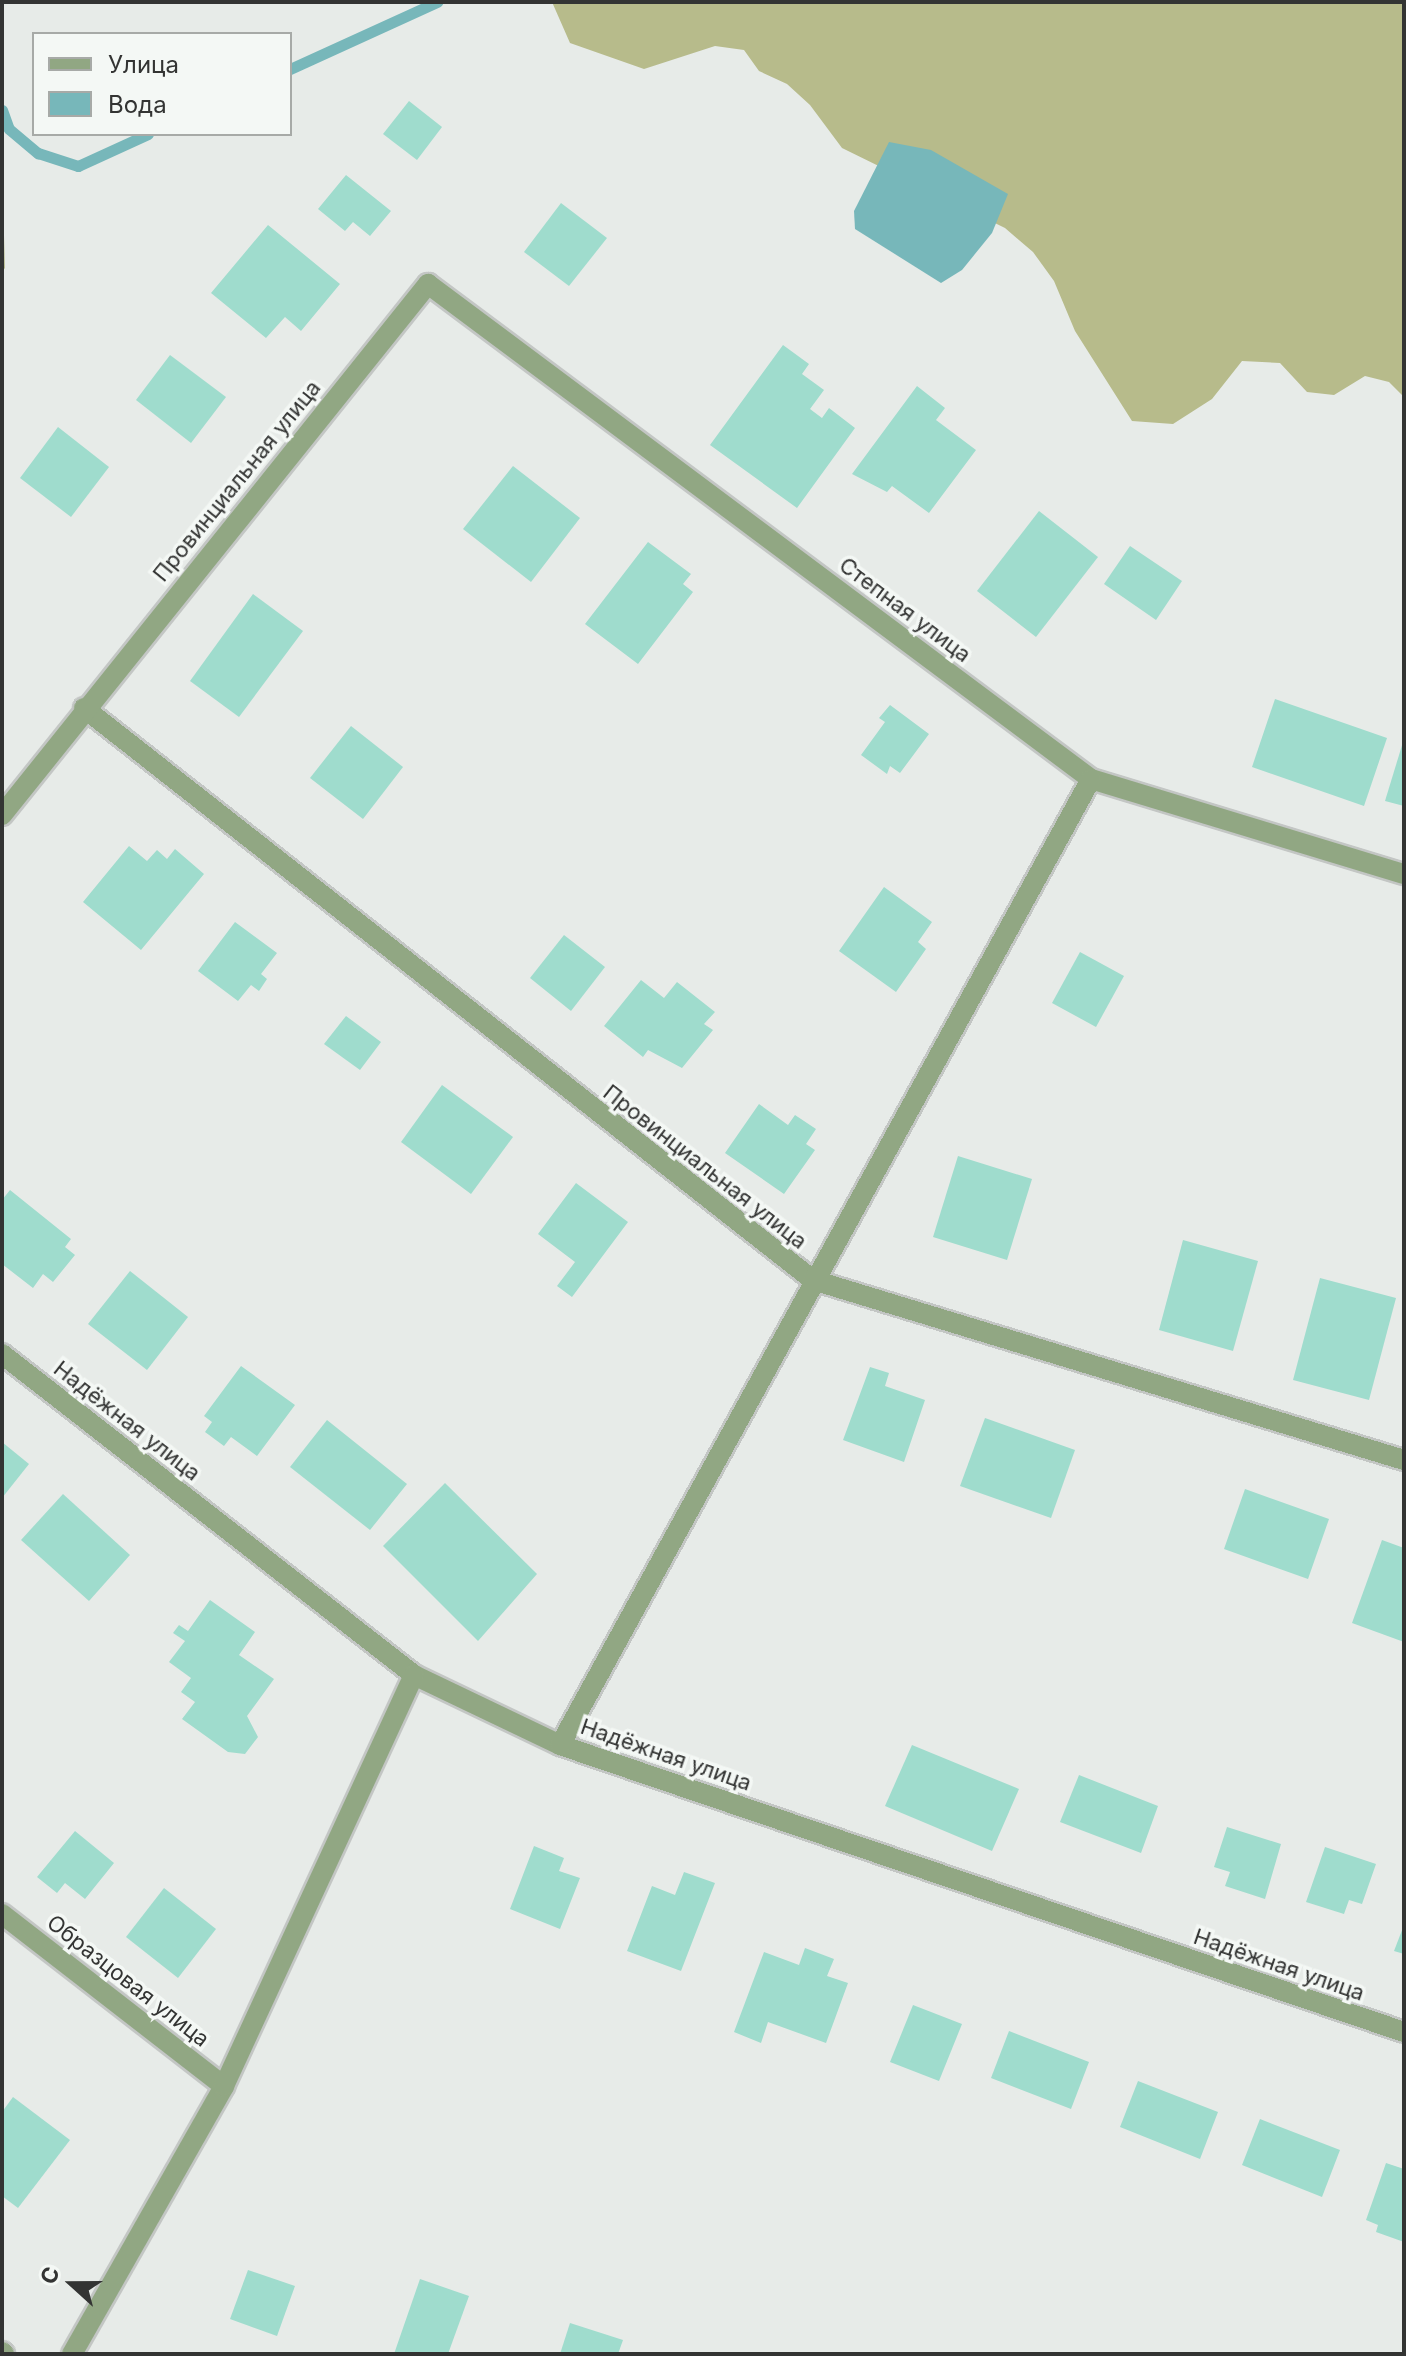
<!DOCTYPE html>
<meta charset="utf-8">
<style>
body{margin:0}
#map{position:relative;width:1406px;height:2356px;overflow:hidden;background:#e7ebe8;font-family:Inter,sans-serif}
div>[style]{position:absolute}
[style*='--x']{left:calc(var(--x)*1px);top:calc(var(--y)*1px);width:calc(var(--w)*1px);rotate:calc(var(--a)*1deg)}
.forest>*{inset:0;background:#b7bb8b}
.water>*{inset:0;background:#77b7ba}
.stream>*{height:11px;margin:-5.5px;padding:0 5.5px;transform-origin:5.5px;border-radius:5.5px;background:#77b7ba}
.building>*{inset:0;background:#9fdccd}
.roads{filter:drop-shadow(2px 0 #c3c6c4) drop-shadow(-2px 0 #c3c6c4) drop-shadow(0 2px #c3c6c4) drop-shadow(0 -2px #c3c6c4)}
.minor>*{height:20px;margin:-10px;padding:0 10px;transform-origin:10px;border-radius:10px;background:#91a783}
span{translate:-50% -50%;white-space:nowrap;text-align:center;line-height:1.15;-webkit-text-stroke:7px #f4f8f5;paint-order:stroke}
.street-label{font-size:22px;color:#333433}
.frame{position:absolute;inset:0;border:4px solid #333433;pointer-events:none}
.legend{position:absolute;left:32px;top:32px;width:260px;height:104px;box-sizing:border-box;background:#f4f8f5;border:2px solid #a7aaa7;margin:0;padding:10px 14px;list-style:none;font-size:24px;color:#333433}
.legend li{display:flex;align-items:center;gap:16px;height:40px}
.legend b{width:40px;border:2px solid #a7aaa7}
.north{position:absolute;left:32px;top:2244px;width:80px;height:80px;-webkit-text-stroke:6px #f4f8f5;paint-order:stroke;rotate:291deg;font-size:22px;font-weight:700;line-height:32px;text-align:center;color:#333433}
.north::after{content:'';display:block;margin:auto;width:28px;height:36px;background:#333433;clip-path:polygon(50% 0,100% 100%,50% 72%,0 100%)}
</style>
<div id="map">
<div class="forest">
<div style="clip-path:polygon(552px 2px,1404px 2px,1404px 397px,1389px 382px,1365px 376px,1334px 395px,1307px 392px,1280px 363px,1242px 361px,1212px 399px,1173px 424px,1132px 421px,1075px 331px,1054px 281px,1033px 252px,1005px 228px,842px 148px,810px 105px,787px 84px,759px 71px,744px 50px,715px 46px,644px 69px,570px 43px)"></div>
<div style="clip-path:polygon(2px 172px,5px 268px,2px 272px)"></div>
</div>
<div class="water">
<div style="clip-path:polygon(889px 142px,931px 150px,1008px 194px,992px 233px,962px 270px,941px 283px,855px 229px,854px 211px)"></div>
</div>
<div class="stream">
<div style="--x:290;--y:69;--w:162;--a:-24.5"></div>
<div style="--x:2;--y:110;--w:20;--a:70"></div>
<div style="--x:9;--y:129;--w:38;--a:40"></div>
<div style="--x:38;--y:153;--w:42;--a:18"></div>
<div style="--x:78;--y:166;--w:77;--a:-24.6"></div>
</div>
<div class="building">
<div style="clip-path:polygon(409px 101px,442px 127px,417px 160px,383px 134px)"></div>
<div style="clip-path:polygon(346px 175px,391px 211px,370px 236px,353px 222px,345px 231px,318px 209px)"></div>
<div style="clip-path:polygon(561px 203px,607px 238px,569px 286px,524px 252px)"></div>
<div style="clip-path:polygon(268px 225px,340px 284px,301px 331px,285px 317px,266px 338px,211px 293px)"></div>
<div style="clip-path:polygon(783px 345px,809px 364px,802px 374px,824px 390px,810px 409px,822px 418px,829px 408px,855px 428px,797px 508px,710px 445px)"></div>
<div style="clip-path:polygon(170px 355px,226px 397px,191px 443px,136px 400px)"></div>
<div style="clip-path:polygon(917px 386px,945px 408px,936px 420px,976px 450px,929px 513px,892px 486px,887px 492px,852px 474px)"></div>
<div style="clip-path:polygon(58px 427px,109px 467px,71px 517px,20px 478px)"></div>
<div style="clip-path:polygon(513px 466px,580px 518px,531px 582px,463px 529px)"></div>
<div style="clip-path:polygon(1039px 511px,1098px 557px,1036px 637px,977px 591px)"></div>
<div style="clip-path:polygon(648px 542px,691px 574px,683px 584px,693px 592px,638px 664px,585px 624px)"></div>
<div style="clip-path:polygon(1130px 546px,1182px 581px,1156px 620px,1104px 584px)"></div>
<div style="clip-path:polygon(253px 594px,303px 631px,239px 717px,190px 681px)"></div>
<div style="clip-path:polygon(1275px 699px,1387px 738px,1364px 806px,1252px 767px)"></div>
<div style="clip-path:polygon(890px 705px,929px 734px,900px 773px,890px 766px,887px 774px,861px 755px,885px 722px,879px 718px)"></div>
<div style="clip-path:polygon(351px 726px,403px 767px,363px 819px,310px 778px)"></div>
<div style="clip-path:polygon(1403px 742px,1404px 742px,1404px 806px,1385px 801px)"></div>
<div style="clip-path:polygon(129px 846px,147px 861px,157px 850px,167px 859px,175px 849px,204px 874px,141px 950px,83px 902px)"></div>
<div style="clip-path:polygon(884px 887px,932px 922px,918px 942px,926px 949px,896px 992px,839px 951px)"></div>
<div style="clip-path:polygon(235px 922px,277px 953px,261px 974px,267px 979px,259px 991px,251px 985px,238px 1001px,198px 971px)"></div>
<div style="clip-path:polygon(564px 935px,605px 967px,571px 1011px,530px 978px)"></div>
<div style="clip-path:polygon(1080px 952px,1124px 976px,1096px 1027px,1052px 1003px)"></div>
<div style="clip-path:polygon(641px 980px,664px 998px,677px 982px,715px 1012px,704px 1024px,713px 1030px,682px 1068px,648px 1050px,643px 1057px,604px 1026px)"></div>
<div style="clip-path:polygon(346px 1016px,381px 1042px,360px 1070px,324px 1044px)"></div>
<div style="clip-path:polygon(442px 1085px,513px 1137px,471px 1194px,401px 1142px)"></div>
<div style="clip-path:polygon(759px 1104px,788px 1125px,795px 1115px,816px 1129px,806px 1144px,815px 1150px,784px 1194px,725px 1153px)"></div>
<div style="clip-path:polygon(958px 1156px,1032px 1179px,1007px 1260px,933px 1237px)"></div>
<div style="clip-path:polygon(576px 1183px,628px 1222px,572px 1297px,557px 1286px,575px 1262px,538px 1234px)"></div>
<div style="clip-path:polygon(10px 1190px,71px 1239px,65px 1247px,75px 1255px,53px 1282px,43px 1274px,33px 1288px,2px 1264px,2px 1200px)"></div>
<div style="clip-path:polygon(1183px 1240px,1258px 1261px,1233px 1351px,1159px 1330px)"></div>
<div style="clip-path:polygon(130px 1271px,188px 1317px,147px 1370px,88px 1324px)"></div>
<div style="clip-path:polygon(1320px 1278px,1396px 1298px,1369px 1400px,1293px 1380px)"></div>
<div style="clip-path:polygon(241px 1366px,295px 1405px,257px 1456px,231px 1437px,224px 1446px,205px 1432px,212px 1422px,204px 1416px)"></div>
<div style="clip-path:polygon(870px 1367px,889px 1373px,885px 1386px,925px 1400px,904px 1462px,843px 1440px)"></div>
<div style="clip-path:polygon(985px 1418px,1075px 1450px,1051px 1518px,960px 1486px)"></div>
<div style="clip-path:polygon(327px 1420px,407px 1484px,370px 1530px,290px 1467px)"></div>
<div style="clip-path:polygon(2px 1442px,29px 1464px,2px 1498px)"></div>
<div style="clip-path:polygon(445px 1483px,537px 1574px,478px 1641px,383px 1546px)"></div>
<div style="clip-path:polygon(1245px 1489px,1329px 1519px,1308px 1579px,1224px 1549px)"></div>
<div style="clip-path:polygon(63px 1494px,130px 1555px,89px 1601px,21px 1540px)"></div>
<div style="clip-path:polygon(1382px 1540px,1404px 1548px,1404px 1642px,1352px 1623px)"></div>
<div style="clip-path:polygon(210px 1600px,255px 1632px,239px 1655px,274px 1679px,247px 1716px,258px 1737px,245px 1754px,228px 1752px,182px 1719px,195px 1702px,181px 1692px,191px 1678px,169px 1662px,185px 1641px,173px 1633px,179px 1625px,188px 1631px)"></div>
<div style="clip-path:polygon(912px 1745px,1019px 1789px,992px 1851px,885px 1806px)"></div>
<div style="clip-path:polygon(1079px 1775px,1158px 1806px,1141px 1853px,1060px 1822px)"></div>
<div style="clip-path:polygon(1227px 1827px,1281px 1844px,1265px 1899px,1225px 1886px,1230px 1872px,1214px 1867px)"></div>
<div style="clip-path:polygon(75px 1831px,114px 1863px,85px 1899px,65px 1883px,57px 1893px,37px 1877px)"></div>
<div style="clip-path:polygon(534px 1846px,564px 1858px,559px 1871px,580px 1878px,560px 1929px,510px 1909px)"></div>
<div style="clip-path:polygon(1325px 1847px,1376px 1864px,1362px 1904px,1349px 1900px,1344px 1914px,1306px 1902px)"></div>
<div style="clip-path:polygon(684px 1872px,715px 1883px,681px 1971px,627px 1951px,652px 1886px,675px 1895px)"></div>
<div style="clip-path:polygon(164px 1888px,216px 1929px,178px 1978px,126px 1937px)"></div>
<div style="clip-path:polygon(1404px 1925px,1404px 1954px,1394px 1951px)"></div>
<div style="clip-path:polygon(805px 1948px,834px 1959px,827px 1976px,848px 1983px,826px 2043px,768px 2022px,761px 2043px,734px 2032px,764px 1952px,799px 1965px)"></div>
<div style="clip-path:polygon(913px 2005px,962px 2024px,939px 2081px,890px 2062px)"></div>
<div style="clip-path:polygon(1009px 2031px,1089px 2062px,1071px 2109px,991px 2078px)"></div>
<div style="clip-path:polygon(1138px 2081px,1218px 2112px,1200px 2159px,1120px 2127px)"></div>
<div style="clip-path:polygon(13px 2097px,70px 2140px,18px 2208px,2px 2196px,2px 2112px)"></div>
<div style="clip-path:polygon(1260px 2119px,1340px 2150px,1322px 2197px,1242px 2165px)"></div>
<div style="clip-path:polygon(1386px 2163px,1404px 2169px,1404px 2242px,1376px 2232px,1378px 2225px,1366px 2220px)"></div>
<div style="clip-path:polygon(248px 2270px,295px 2286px,277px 2336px,230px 2319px)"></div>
<div style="clip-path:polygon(420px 2279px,469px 2296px,448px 2354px,394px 2354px)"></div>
<div style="clip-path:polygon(570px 2323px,623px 2340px,618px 2354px,560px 2354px)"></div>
</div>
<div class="roads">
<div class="minor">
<div style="--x:84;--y:708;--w:927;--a:38.12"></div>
<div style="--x:813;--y:1280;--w:618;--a:16.94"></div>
<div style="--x:2;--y:815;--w:681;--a:-51.26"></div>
<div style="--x:428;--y:284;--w:827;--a:36.75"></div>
<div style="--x:1091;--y:779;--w:327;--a:16.9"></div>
<div style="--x:2;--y:1354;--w:522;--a:37.92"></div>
<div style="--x:414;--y:1675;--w:162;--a:25.6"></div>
<div style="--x:560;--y:1745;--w:891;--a:18.78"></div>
<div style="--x:560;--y:1745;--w:1102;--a:-61.2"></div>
<div style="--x:2;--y:1914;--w:281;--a:37.8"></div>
<div style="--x:2;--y:2352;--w:3;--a:45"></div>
<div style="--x:72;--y:2354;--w:308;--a:-60.4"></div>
<div style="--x:224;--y:2086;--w:453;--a:-65.2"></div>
</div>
</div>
<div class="street-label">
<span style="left:237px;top:481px;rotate:-51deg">Провинциальная улица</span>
<span style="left:905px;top:610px;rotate:37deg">Степная улица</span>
<span style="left:705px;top:1167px;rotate:38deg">Провинциальная улица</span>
<span style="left:127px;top:1421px;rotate:38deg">Надёжная улица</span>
<span style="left:666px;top:1755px;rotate:19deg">Надёжная улица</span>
<span style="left:1279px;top:1965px;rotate:19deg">Надёжная улица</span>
<span style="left:128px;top:1981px;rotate:38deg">Образцовая улица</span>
</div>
<div class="frame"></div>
<ul class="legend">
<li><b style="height:10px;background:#91a783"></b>Улица</li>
<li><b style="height:22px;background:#77b7ba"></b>Вода</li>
</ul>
<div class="north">С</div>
</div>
